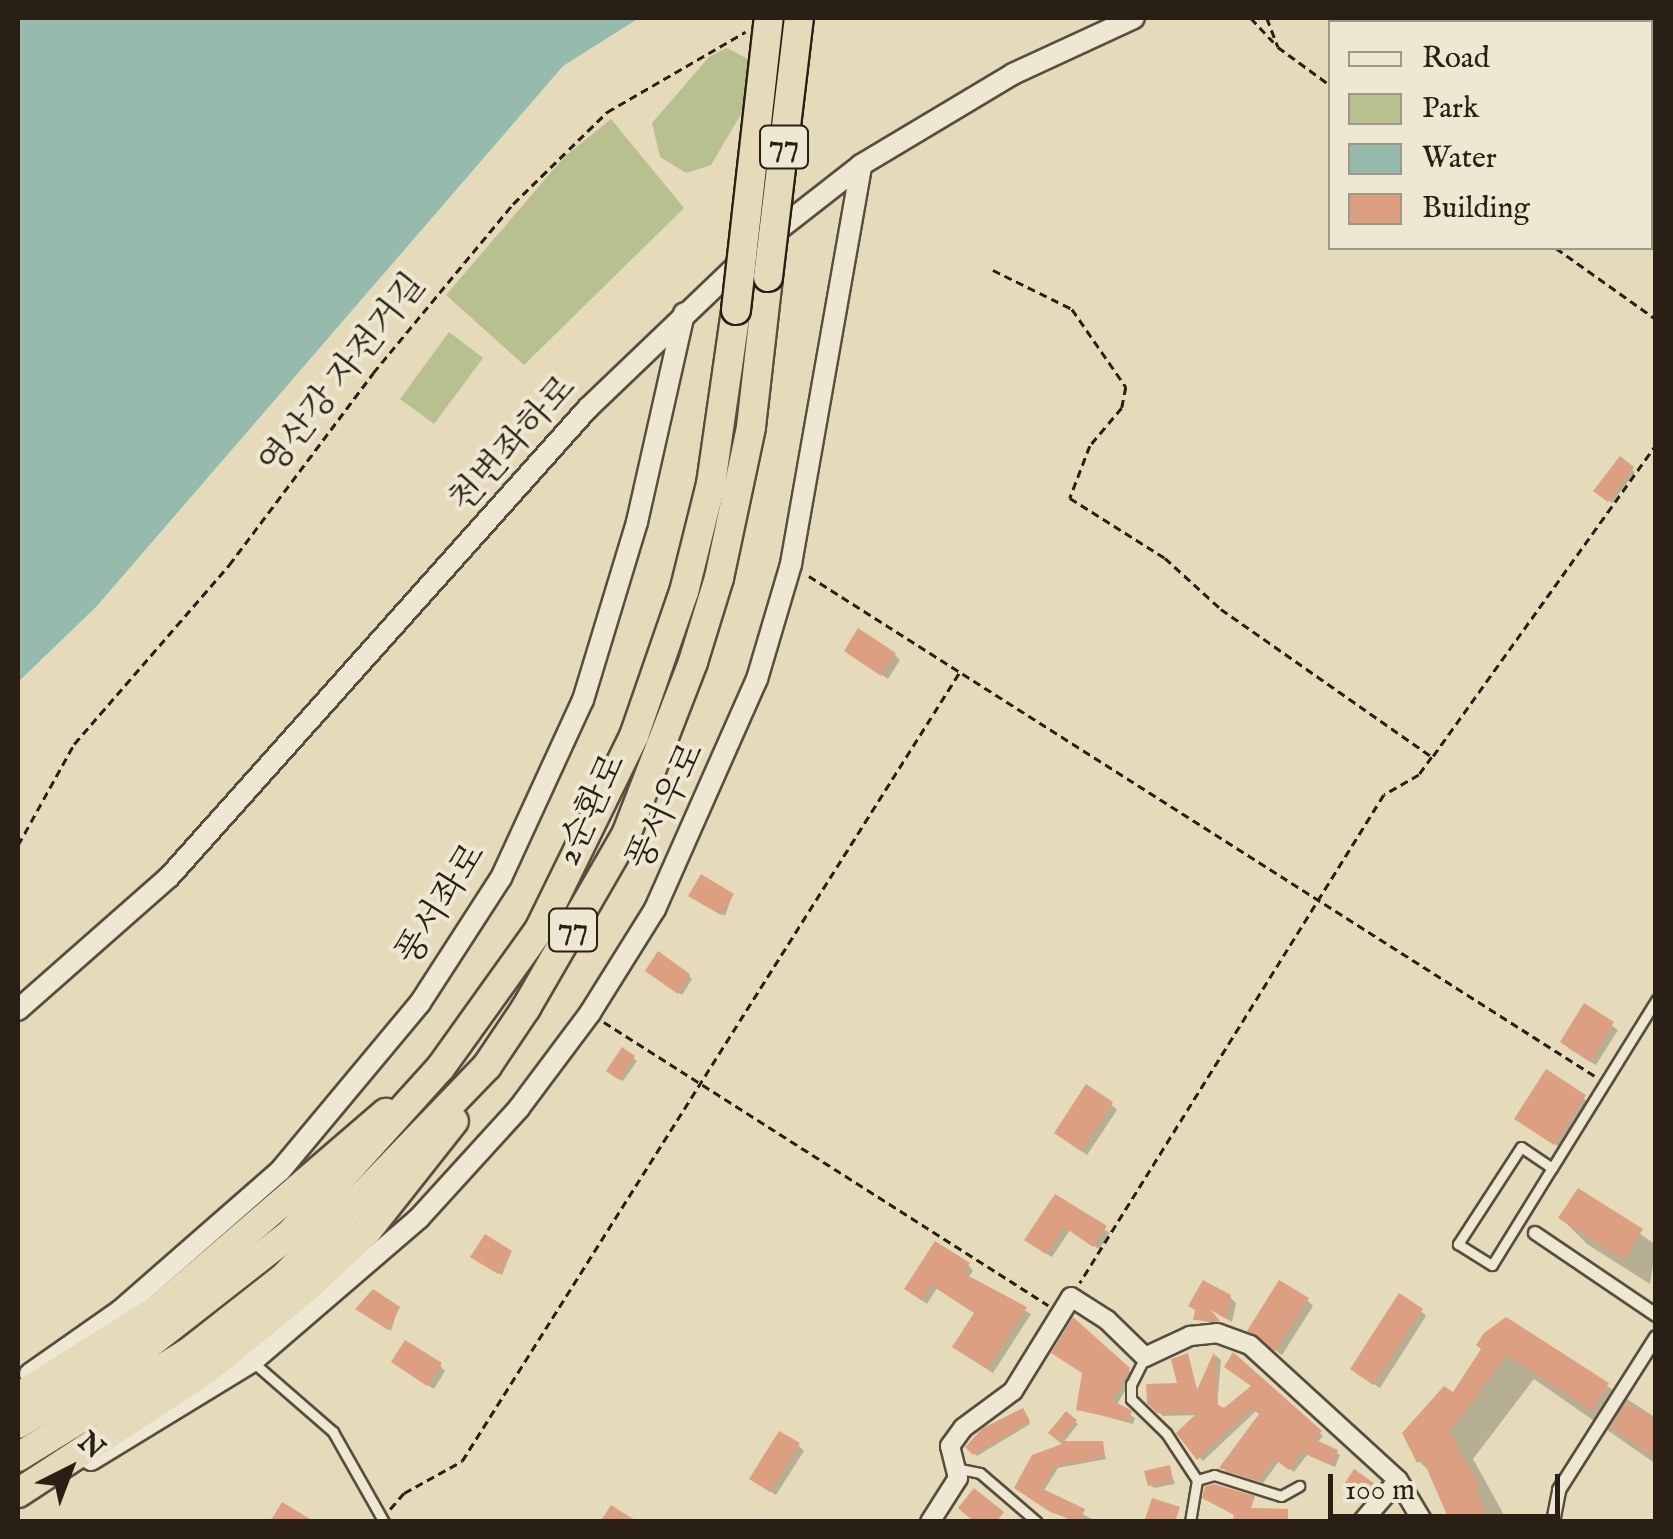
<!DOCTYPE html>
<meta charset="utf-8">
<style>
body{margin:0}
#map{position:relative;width:1673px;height:1539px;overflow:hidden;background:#e5dbba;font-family:"IM FELL English","Noto Serif KR",serif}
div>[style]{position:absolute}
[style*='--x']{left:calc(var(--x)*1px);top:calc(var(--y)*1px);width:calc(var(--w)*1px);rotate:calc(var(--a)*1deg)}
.green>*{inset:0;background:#b7c08e}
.water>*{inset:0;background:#96bbac}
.shadow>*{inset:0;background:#0003}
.building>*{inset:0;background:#dc9f81}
.path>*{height:2.5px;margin-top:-1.25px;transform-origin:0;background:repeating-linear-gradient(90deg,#291f14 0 8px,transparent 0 13px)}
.roads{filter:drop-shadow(2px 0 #584e3e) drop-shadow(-2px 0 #584e3e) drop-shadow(0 2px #584e3e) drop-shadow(0 -2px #584e3e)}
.service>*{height:9px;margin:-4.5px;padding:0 4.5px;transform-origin:4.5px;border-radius:4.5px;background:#eee8d2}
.pedestrian>*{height:12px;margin:-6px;padding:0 6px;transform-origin:6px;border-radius:6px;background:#eee8d2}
.minor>*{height:18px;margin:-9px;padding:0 9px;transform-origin:9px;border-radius:9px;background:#eee8d2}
.tertiary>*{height:20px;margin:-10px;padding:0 10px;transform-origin:10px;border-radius:10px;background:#eee8d2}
.trunk>*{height:28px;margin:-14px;padding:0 14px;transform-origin:14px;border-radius:14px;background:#e5dbba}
.bridges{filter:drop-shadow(2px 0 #291f14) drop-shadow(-2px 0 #291f14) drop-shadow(0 2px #291f14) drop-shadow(0 -2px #291f14)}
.trunk-bridge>*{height:28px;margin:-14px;padding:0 14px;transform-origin:14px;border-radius:14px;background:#e5dbba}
span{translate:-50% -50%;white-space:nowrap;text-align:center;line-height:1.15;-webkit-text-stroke:8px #eee8d2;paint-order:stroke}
.shield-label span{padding:2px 8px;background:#eee8d2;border:2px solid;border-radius:8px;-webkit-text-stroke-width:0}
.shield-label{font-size:32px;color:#291f14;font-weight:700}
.street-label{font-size:35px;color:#291f14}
.frame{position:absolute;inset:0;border:20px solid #291f14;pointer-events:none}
.legend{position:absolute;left:1328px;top:20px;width:325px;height:230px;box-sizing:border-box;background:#eee8d2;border:2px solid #9f9886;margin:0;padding:12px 18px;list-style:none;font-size:30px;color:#291f14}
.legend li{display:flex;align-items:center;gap:20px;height:50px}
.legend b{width:50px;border:2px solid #9f9886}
.north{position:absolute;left:20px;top:1419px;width:100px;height:100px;-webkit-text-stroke:8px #eee8d2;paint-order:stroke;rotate:42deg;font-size:28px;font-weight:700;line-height:40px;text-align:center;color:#291f14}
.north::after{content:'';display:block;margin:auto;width:35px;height:45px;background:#291f14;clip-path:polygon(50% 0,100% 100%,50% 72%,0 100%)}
.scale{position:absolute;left:1328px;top:1474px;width:232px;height:45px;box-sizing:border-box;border:5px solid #291f14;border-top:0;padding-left:12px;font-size:30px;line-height:35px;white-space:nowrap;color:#291f14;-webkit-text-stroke:8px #eee8d2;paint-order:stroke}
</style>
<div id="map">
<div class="green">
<div style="clip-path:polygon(727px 48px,757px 64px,747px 104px,711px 165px,686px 173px,660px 157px,652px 123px,710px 56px)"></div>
<div style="clip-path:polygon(611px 119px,684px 208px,524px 365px,446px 295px,564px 157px)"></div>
<div style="clip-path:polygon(449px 332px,483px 358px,434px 424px,400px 399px)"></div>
</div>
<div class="water">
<div style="clip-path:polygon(18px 18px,639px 18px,563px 66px,96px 607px,18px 682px)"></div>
</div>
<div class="shadow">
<div style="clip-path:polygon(1620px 460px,1635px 472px,1612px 503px,1597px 491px)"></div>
<div style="clip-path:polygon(847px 651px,895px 655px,900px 660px,888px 679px)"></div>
<div style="clip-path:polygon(732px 896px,725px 916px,695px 898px)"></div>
<div style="clip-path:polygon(652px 974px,689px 976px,692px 979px,682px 995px)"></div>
<div style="clip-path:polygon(1585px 1007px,1618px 1030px,1596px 1065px,1568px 1048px)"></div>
<div style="clip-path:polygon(623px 1051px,637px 1061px,623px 1081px,612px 1074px)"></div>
<div style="clip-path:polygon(1547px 1073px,1590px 1103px,1561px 1148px,1523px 1124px)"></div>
<div style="clip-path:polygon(1111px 1104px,1117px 1110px,1087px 1155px,1062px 1138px)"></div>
<div style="clip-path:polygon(1579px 1191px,1656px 1245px,1650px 1284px,1587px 1244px,1561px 1218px)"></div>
<div style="clip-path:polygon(1056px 1197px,1110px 1233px,1099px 1249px,1070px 1230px,1052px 1257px,1032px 1245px)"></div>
<div style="clip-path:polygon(511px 1253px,502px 1275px,477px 1260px)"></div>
<div style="clip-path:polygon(968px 1265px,973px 1271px,968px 1278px,1031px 1314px,993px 1373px,961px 1352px,976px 1314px,937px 1288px,927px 1304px,913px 1294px)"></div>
<div style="clip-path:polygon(1230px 1297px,1236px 1303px,1232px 1322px,1208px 1308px,1221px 1325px,1195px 1319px,1197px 1311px)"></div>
<div style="clip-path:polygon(1307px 1300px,1313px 1306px,1282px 1355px,1256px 1336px)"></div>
<div style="clip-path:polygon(398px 1309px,391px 1331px,361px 1311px)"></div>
<div style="clip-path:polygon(1421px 1311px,1426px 1316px,1380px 1388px,1358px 1374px)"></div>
<div style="clip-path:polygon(1506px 1320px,1656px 1418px,1656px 1464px,1534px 1379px,1473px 1459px,1503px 1513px,1502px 1522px,1454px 1522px,1433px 1475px,1419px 1461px,1453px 1395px)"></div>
<div style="clip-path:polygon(1074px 1321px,1134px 1375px,1116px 1406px,1135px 1418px,1133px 1424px,1079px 1409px,1084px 1374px)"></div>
<div style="clip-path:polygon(1215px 1355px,1221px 1360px,1216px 1417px,1254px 1387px,1234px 1356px,1323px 1436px,1317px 1443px,1340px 1455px,1335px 1467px,1307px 1455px,1294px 1472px,1279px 1461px,1263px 1483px,1225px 1471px,1262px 1414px,1257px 1410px,1203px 1461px,1179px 1434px,1199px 1415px,1163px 1416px,1149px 1402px,1180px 1385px,1187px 1356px,1198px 1392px)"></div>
<div style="clip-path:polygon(440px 1365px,445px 1371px,434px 1389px,399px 1367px)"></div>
<div style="clip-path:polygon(1025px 1413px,1030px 1424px,977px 1456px,968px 1447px)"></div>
<div style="clip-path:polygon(1066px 1414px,1078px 1424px,1063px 1443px,1051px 1433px)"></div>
<div style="clip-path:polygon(1102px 1444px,1106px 1459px,1058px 1468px,1043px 1492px,1097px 1522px,1072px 1522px,1021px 1490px,1033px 1457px)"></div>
<div style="clip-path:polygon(798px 1445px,804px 1451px,776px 1495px,758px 1484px)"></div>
<div style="clip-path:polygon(1169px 1467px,1175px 1484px,1154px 1488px,1151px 1485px)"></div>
<div style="clip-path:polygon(1401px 1514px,1408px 1522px,1388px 1522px)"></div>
</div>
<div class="building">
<div style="clip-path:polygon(1620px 456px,1634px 467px,1608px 502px,1593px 491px)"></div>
<div style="clip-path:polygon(858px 628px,896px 653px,881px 676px,844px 651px)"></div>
<div style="clip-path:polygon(701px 874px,734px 894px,721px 915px,688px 896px)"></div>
<div style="clip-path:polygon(658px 951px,690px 974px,678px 994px,645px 971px)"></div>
<div style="clip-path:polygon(1584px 1003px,1614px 1022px,1590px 1062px,1560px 1042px)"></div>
<div style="clip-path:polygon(622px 1047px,635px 1056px,619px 1080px,606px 1071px)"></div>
<div style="clip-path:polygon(1546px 1069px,1586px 1095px,1554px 1145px,1514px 1119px)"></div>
<div style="clip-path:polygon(1086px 1084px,1113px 1102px,1081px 1151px,1054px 1133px)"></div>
<div style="clip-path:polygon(1578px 1188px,1643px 1229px,1624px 1260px,1558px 1218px)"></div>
<div style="clip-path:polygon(1055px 1194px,1107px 1226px,1093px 1247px,1064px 1227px,1046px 1254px,1024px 1240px)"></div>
<div style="clip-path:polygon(485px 1234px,512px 1251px,498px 1274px,470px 1257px)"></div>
<div style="clip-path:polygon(935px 1241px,970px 1263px,963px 1273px,1027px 1307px,987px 1369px,952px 1347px,974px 1313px,931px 1285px,921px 1300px,904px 1289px)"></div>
<div style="clip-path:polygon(1203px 1280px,1231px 1295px,1226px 1319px,1210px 1309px,1220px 1321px,1193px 1320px,1195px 1310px,1188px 1306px)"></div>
<div style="clip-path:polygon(1279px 1280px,1309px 1298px,1275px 1351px,1247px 1331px)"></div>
<div style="clip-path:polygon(373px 1289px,400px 1307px,388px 1330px,355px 1309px)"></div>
<div style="clip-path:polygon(1399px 1293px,1423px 1309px,1373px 1385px,1350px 1369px)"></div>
<div style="clip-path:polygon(1073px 1317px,1130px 1368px,1112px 1400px,1132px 1411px,1128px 1421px,1076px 1410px,1082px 1373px,1051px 1353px)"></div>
<div style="clip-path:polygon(1506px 1317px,1609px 1383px,1591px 1411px,1507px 1355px,1449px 1432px,1480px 1487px,1475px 1488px,1489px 1522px,1450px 1522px,1423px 1460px,1417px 1463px,1402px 1433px,1444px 1386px,1453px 1392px,1481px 1349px,1476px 1345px,1484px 1333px)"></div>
<div style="clip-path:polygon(405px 1340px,442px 1363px,427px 1386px,391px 1362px)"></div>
<div style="clip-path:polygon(1214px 1352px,1218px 1405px,1224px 1408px,1251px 1386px,1224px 1367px,1233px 1352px,1322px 1431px,1314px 1439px,1338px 1450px,1331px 1465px,1302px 1452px,1289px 1470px,1274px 1459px,1259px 1481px,1219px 1468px,1259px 1414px,1251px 1408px,1197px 1460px,1176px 1433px,1198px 1412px,1157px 1413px,1147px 1403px,1146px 1384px,1177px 1383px,1171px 1359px,1188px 1353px,1197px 1390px)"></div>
<div style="clip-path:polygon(1627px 1402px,1656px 1420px,1656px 1457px,1610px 1428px)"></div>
<div style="clip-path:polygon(1023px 1408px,1030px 1421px,973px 1455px,965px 1447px,983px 1428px)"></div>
<div style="clip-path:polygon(1066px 1411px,1077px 1420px,1060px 1441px,1103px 1441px,1105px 1456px,1055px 1466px,1041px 1488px,1085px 1509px,1079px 1522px,1050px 1512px,1014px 1488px,1032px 1455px,1062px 1444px,1048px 1433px)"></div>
<div style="clip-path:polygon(779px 1431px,800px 1443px,770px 1492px,749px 1479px)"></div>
<div style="clip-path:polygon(1170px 1465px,1173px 1481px,1148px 1486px,1144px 1471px)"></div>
<div style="clip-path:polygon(1354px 1469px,1375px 1484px,1366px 1497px,1345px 1483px)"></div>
<div style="clip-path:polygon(1214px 1484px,1255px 1496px,1251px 1508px,1288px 1509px,1288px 1522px,1232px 1522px,1234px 1515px,1202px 1498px,1205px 1486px)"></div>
<div style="clip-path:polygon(974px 1488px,1004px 1512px,996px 1522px,974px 1522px,958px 1508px)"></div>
<div style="clip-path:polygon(1152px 1498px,1180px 1507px,1175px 1522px,1144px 1522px)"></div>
<div style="clip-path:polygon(282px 1502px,315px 1522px,270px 1522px)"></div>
<div style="clip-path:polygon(611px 1505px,638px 1522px,600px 1522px)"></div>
</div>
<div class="path">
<div style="--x:1251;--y:18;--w:33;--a:47"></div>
<div style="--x:1267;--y:18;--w:31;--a:69"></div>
<div style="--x:1278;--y:47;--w:64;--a:36.2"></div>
<div style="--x:1556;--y:248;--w:123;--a:35.4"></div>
<div style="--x:993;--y:270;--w:88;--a:26.3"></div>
<div style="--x:1072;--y:309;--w:95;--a:55.3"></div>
<div style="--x:1126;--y:387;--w:21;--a:101"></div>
<div style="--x:1122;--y:408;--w:50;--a:130.1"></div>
<div style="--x:1090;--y:446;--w:56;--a:111"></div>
<div style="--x:1070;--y:498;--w:112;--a:32.3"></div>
<div style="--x:1165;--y:558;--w:76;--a:42.3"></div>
<div style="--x:1221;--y:609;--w:258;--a:35"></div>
<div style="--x:1432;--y:757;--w:22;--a:126"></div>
<div style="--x:1419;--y:775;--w:40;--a:150.3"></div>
<div style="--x:1384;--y:795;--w:575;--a:121.92"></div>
<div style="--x:809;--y:576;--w:932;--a:32.46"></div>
<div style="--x:1433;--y:756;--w:384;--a:-54.4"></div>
<div style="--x:18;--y:845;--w:115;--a:-61"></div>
<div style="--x:74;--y:744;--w:237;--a:-49.1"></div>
<div style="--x:229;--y:565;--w:240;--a:-53.1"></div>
<div style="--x:373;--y:373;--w:219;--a:-50.4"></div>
<div style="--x:513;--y:204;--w:132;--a:-44.4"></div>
<div style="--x:607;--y:112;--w:160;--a:-30.1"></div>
<div style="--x:604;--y:1022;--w:527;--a:32.51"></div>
<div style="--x:390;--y:1509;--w:21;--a:-49"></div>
<div style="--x:404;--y:1493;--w:66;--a:-28.9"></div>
<div style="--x:462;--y:1461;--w:932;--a:-57.76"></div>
</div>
<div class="roads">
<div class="service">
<div style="--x:1552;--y:1168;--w:37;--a:-146"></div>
<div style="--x:1521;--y:1147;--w:116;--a:123"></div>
<div style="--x:1458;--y:1244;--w:40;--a:32"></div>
<div style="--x:1492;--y:1265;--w:114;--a:-58.3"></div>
<div style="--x:1552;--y:1168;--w:198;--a:-58.2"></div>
<div style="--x:1145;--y:1357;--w:30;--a:117"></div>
<div style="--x:1131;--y:1384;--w:15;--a:90"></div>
<div style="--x:1131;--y:1399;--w:49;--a:44.2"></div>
<div style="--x:1166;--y:1433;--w:56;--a:56.6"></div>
<div style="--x:254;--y:1363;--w:105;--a:41.1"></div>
<div style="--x:333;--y:1432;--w:103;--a:60.5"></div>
<div style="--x:960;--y:1469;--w:20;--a:11"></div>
<div style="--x:980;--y:1473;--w:75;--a:40.7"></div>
<div style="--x:1197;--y:1480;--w:18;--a:-16"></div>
<div style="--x:1214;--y:1475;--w:70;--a:17.4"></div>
<div style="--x:1281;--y:1496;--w:21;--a:-29"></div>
<div style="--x:1190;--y:1522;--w:43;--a:-80.5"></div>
</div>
<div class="pedestrian">
<div style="--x:1535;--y:1233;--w:146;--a:34.1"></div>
<div style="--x:1553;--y:1522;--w:33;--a:-79"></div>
<div style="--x:1559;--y:1490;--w:181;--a:-57.6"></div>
</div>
<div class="minor">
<div style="--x:930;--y:1522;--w:52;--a:-57.5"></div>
<div style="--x:958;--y:1478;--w:33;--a:-104"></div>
<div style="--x:950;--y:1446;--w:22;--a:-54"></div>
<div style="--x:963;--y:1428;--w:62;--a:-36.5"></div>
<div style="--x:1013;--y:1391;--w:110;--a:-58.3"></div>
<div style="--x:1071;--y:1297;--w:43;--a:32.6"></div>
<div style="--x:1107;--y:1320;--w:53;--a:44.2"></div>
<div style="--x:1145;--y:1357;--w:50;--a:-25"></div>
<div style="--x:1190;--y:1336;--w:27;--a:-6"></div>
<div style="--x:1217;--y:1333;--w:35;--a:20"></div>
<div style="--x:1250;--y:1345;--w:200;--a:42.4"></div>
<div style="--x:1398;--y:1480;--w:49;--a:59.2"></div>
<div style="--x:1362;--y:1522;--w:55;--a:-49.4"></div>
</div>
<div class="tertiary">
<div style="--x:769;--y:237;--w:117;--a:-38"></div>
<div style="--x:861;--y:165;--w:177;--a:-30.9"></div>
<div style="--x:1013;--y:74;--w:133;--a:-24.8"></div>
<div style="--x:18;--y:1010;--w:201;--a:-41.4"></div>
<div style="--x:169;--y:877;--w:629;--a:-48.22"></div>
<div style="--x:588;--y:408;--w:220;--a:-43.7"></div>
<div style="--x:30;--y:1374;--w:111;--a:-35.1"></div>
<div style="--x:121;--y:1310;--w:211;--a:-41.2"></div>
<div style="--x:280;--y:1171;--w:219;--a:-50.2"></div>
<div style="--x:420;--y:1003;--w:149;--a:-57.1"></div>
<div style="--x:501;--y:878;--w:196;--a:-65.3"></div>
<div style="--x:583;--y:700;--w:186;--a:-73.1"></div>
<div style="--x:637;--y:522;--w:214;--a:-77.3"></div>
<div style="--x:91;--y:1460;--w:190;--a:-31.4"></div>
<div style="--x:253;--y:1361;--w:219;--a:-40.7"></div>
<div style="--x:419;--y:1218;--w:149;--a:-47.7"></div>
<div style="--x:519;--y:1108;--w:119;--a:-53.2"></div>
<div style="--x:590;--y:1013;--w:123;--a:-58"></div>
<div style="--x:655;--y:909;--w:252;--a:-66.1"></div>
<div style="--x:757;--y:679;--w:120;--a:-73.5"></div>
<div style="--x:791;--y:564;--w:405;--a:-80"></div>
</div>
<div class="trunk">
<div style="--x:18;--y:1397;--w:165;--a:-32.2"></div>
<div style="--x:158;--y:1309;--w:301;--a:-40.7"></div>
<div style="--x:18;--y:1424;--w:136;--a:-30.5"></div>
<div style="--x:135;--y:1355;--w:198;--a:-38"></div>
<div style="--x:291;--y:1233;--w:224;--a:-47.9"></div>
<div style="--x:441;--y:1067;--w:168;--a:-54.4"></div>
<div style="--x:539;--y:930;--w:216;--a:-63.9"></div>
<div style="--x:634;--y:736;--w:152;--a:-70.9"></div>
<div style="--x:684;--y:592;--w:111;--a:-76"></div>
<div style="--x:711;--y:484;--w:176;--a:-81.8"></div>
<div style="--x:18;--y:1457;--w:202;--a:-31.6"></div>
<div style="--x:190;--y:1351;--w:120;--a:-38.2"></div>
<div style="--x:284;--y:1277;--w:293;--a:-46.1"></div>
<div style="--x:487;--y:1066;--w:70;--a:-56.1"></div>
<div style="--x:526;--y:1008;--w:200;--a:-60"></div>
<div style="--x:626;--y:835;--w:186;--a:-68.8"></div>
<div style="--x:693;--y:662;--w:88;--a:-72.8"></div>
<div style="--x:719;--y:578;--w:154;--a:-78"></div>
<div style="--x:751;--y:427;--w:151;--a:-83.5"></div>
<div style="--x:18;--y:1493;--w:225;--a:-33.2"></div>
<div style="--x:206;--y:1370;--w:127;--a:-39.2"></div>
<div style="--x:304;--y:1290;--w:86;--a:-43.1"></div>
<div style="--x:367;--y:1231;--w:140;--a:-51.7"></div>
</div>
</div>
<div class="bridges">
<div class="trunk-bridge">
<div style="--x:768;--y:277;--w:261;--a:-83.2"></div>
<div style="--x:736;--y:310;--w:294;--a:-83.6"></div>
</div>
</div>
<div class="shield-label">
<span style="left:784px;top:147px">77</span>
<span style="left:573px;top:930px">77</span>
</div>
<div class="street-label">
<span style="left:344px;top:375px;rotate:-52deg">영산강 자전거길</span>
<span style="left:514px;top:445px;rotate:-48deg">천변좌하로</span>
<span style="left:667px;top:807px;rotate:-65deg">풍서우로</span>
<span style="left:592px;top:810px;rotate:-65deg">2순환로</span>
<span style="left:442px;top:905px;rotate:-58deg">풍서좌로</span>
</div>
<div class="frame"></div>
<ul class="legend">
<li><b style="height:12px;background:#eee8d2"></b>Road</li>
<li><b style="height:28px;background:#b7c08e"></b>Park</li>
<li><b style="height:28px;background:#96bbac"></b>Water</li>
<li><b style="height:28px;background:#dc9f81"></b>Building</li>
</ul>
<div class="north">N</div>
<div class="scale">100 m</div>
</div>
